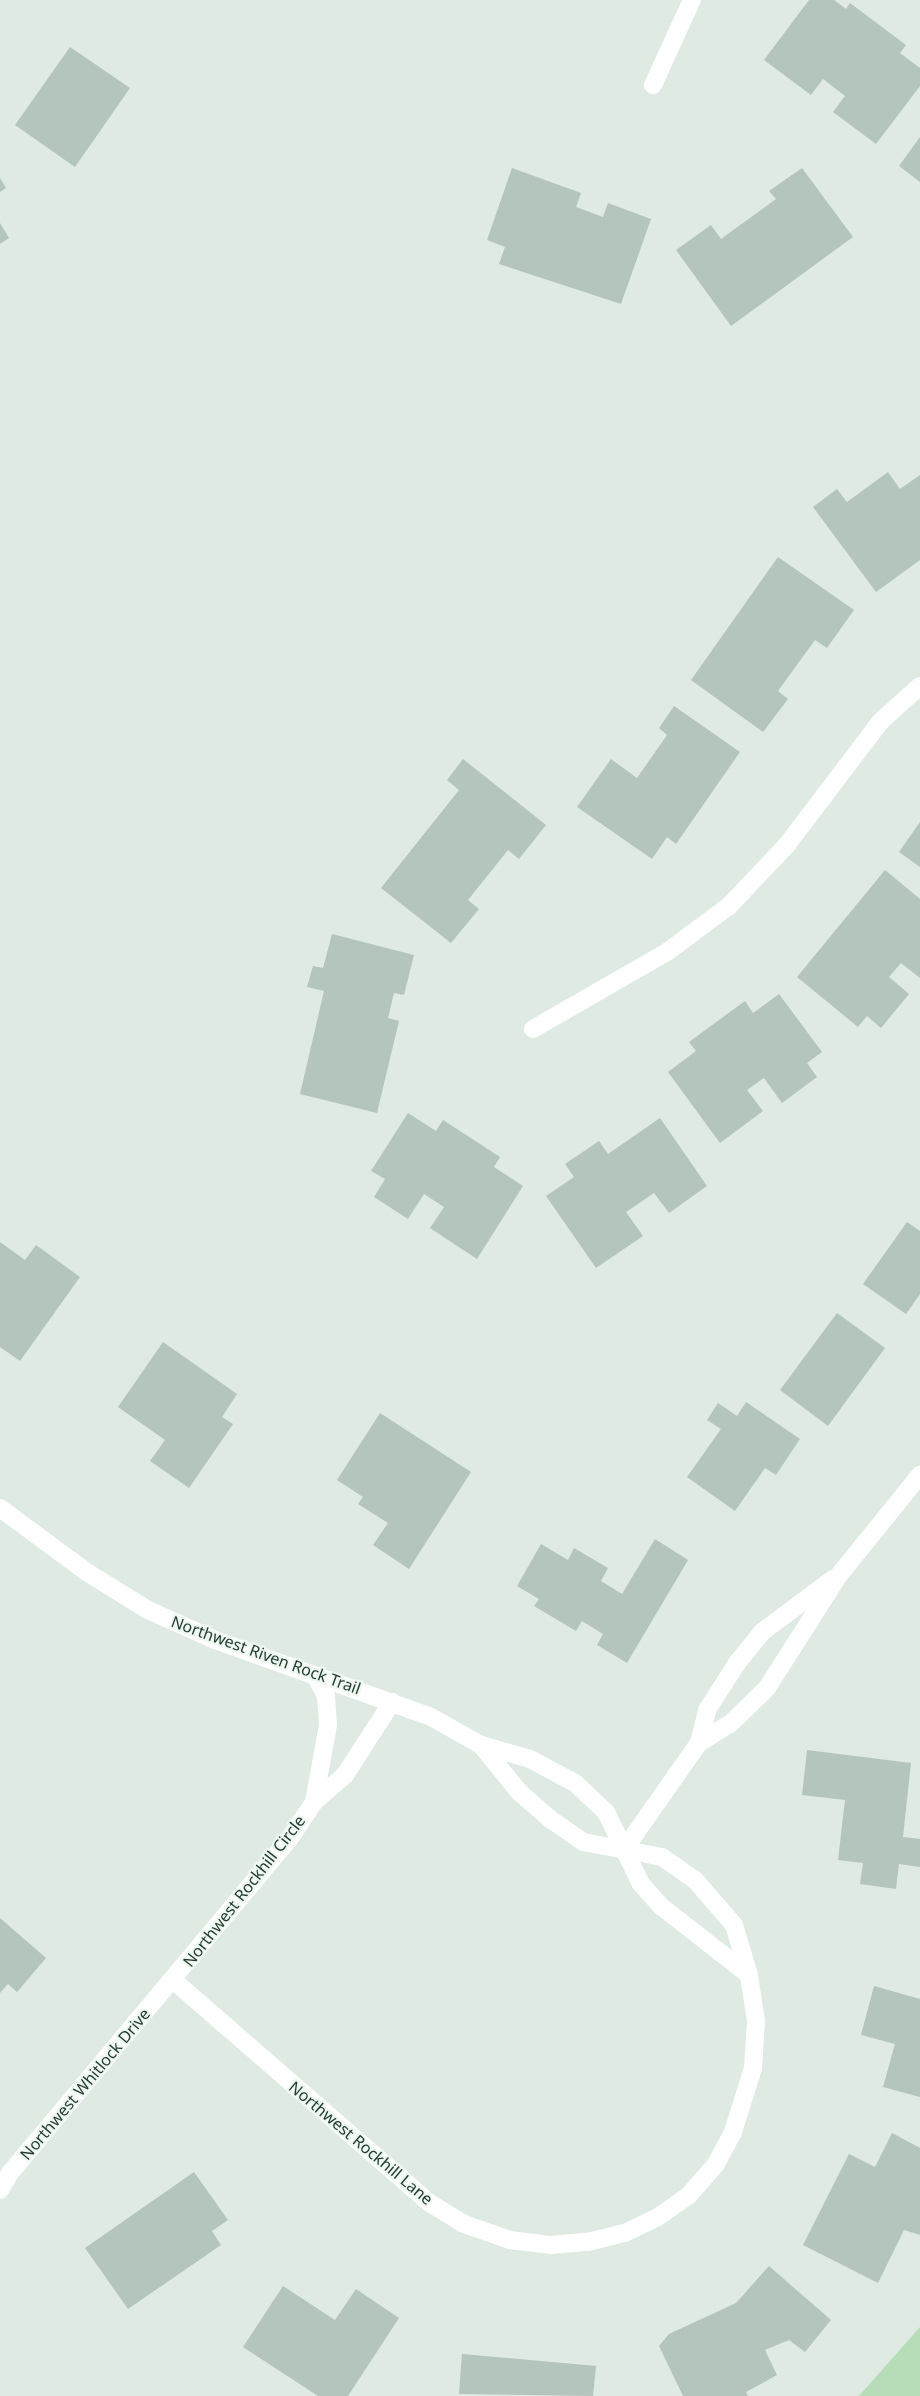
<!DOCTYPE html>
<style>
body{margin:0}
#map{position:relative;width:920px;height:2396px;overflow:hidden;background:#deeae2;font-family:"Noto Sans",sans-serif}
div>[style]{position:absolute}
[style*='--x']{left:calc(var(--x)*1px);top:calc(var(--y)*1px);width:calc(var(--w)*1px);rotate:calc(var(--a)*1deg)}
.green>*{inset:0;background:#b6dcb8}
.building>*{inset:0;background:#b4c5bb}
.minor>*{height:18px;margin:-9px;padding:0 9px;transform-origin:9px;border-radius:9px;background:#fff}
span{translate:-50% -50%;white-space:nowrap;text-align:center;line-height:1.15;-webkit-text-stroke:4.5px #eff7f1;paint-order:stroke}
.street-label{font-size:16px;color:#1f3a2d}
</style>
<div id="map">
<div class="green">
<div style="clip-path:polygon(920px 2327px,920px 2396px,859px 2396px)"></div>
</div>
<div class="building">
<div style="clip-path:polygon(809px 0,834px 0,846px 9px,850px 3px,906px 45px,900px 53px,920px 68px,920px 86px,876px 144px,833px 112px,845px 96px,823px 79px,811px 95px,764px 60px)"></div>
<div style="clip-path:polygon(70px 47px,130px 88px,75px 167px,15px 125px)"></div>
<div style="clip-path:polygon(920px 137px,920px 182px,899px 166px)"></div>
<div style="clip-path:polygon(512px 168px,581px 193px,576px 207px,603px 217px,608px 203px,651px 219px,621px 304px,499px 264px,505px 247px,487px 240px)"></div>
<div style="clip-path:polygon(802px 168px,853px 237px,731px 326px,676px 250px,711px 225px,721px 239px,776px 199px,769px 191px)"></div>
<div style="clip-path:polygon(0 178px,6px 188px,0 192px)"></div>
<div style="clip-path:polygon(0 223px,9px 238px,0 244px)"></div>
<div style="clip-path:polygon(888px 472px,900px 489px,920px 475px,920px 560px,876px 592px,813px 507px,837px 489px,847px 502px)"></div>
<div style="clip-path:polygon(778px 557px,854px 610px,827px 648px,815px 640px,778px 691px,788px 699px,763px 732px,691px 680px)"></div>
<div style="clip-path:polygon(674px 706px,740px 752px,676px 844px,667px 837px,652px 859px,577px 807px,611px 759px,637px 778px,667px 735px,659px 728px)"></div>
<div style="clip-path:polygon(463px 759px,546px 825px,519px 859px,508px 850px,468px 900px,479px 909px,451px 943px,381px 888px,459px 790px,447px 780px)"></div>
<div style="clip-path:polygon(920px 822px,920px 867px,899px 852px)"></div>
<div style="clip-path:polygon(885px 870px,920px 899px,920px 978px,901px 963px,889px 977px,909px 994px,881px 1028px,867px 1016px,858px 1027px,797px 977px)"></div>
<div style="clip-path:polygon(332px 934px,414px 955px,404px 995px,394px 993px,388px 1018px,399px 1021px,377px 1113px,300px 1094px,324px 991px,307px 987px,313px 966px,323px 968px)"></div>
<div style="clip-path:polygon(779px 994px,822px 1052px,807px 1063px,817px 1077px,782px 1103px,764px 1078px,747px 1090px,763px 1111px,720px 1143px,668px 1072px,696px 1051px,689px 1042px,745px 1001px,753px 1013px)"></div>
<div style="clip-path:polygon(408px 1113px,436px 1131px,443px 1120px,500px 1157px,494px 1167px,523px 1186px,477px 1259px,430px 1228px,444px 1207px,424px 1194px,408px 1219px,374px 1197px,385px 1179px,371px 1171px)"></div>
<div style="clip-path:polygon(660px 1118px,707px 1186px,669px 1213px,654px 1193px,626px 1212px,643px 1236px,596px 1268px,546px 1196px,574px 1177px,565px 1164px,599px 1141px,608px 1154px)"></div>
<div style="clip-path:polygon(907px 1222px,920px 1231px,920px 1294px,906px 1314px,863px 1284px)"></div>
<div style="clip-path:polygon(0 1242px,25px 1260px,36px 1245px,80px 1277px,20px 1361px,0 1347px)"></div>
<div style="clip-path:polygon(837px 1313px,885px 1348px,828px 1426px,780px 1390px)"></div>
<div style="clip-path:polygon(163px 1342px,237px 1394px,222px 1417px,233px 1424px,189px 1488px,150px 1461px,165px 1440px,118px 1407px)"></div>
<div style="clip-path:polygon(746px 1402px,800px 1439px,776px 1475px,765px 1468px,735px 1511px,687px 1477px,721px 1429px,707px 1420px,718px 1403px,737px 1416px)"></div>
<div style="clip-path:polygon(380px 1413px,471px 1472px,409px 1569px,373px 1545px,388px 1523px,358px 1504px,363px 1497px,337px 1480px)"></div>
<div style="clip-path:polygon(655px 1539px,688px 1560px,627px 1663px,597px 1645px,603px 1634px,582px 1621px,576px 1631px,534px 1606px,539px 1599px,517px 1586px,541px 1544px,568px 1560px,574px 1548px,608px 1568px,601px 1581px,622px 1594px)"></div>
<div style="clip-path:polygon(807px 1750px,911px 1763px,903px 1837px,920px 1839px,920px 1867px,899px 1864px,896px 1889px,860px 1884px,863px 1863px,838px 1860px,845px 1800px,802px 1795px)"></div>
<div style="clip-path:polygon(0 1918px,46px 1958px,17px 1992px,8px 1984px,0 1993px)"></div>
<div style="clip-path:polygon(874px 1986px,920px 1999px,920px 2097px,883px 2087px,895px 2044px,861px 2035px)"></div>
<div style="clip-path:polygon(892px 2133px,920px 2148px,920px 2235px,904px 2230px,878px 2283px,803px 2245px,849px 2154px,875px 2167px)"></div>
<div style="clip-path:polygon(194px 2172px,228px 2220px,212px 2231px,221px 2245px,128px 2309px,85px 2248px)"></div>
<div style="clip-path:polygon(769px 2266px,831px 2320px,805px 2352px,789px 2340px,765px 2350px,777px 2375px,746px 2392px,748px 2396px,683px 2396px,659px 2346px,669px 2334px,736px 2303px)"></div>
<div style="clip-path:polygon(283px 2286px,335px 2320px,356px 2289px,399px 2318px,348px 2396px,318px 2396px,243px 2347px)"></div>
<div style="clip-path:polygon(462px 2354px,596px 2366px,593px 2396px,459px 2394px)"></div>
</div>
<div class="minor">
<div style="--x:653;--y:85;--w:94;--a:-65.4"></div>
<div style="--x:533;--y:1029;--w:155;--a:-29.9"></div>
<div style="--x:667;--y:952;--w:77;--a:-36.6"></div>
<div style="--x:729;--y:906;--w:83;--a:-46.5"></div>
<div style="--x:786;--y:846;--w:157;--a:-52.8"></div>
<div style="--x:881;--y:721;--w:52;--a:-41.9"></div>
<div style="--x:0;--y:1508;--w:106;--a:36.5"></div>
<div style="--x:85;--y:1571;--w:74;--a:31.8"></div>
<div style="--x:148;--y:1610;--w:73;--a:24.1"></div>
<div style="--x:215;--y:1640;--w:229;--a:19.6"></div>
<div style="--x:431;--y:1717;--w:57;--a:29.2"></div>
<div style="--x:481;--y:1745;--w:51;--a:15.9"></div>
<div style="--x:530;--y:1759;--w:51;--a:28.1"></div>
<div style="--x:575;--y:1783;--w:42;--a:43.1"></div>
<div style="--x:606;--y:1812;--w:80;--a:64.1"></div>
<div style="--x:641;--y:1884;--w:31;--a:48"></div>
<div style="--x:662;--y:1907;--w:110;--a:38"></div>
<div style="--x:699;--y:1743;--w:34;--a:-76"></div>
<div style="--x:707;--y:1710;--w:56;--a:-57.4"></div>
<div style="--x:737;--y:1663;--w:40;--a:-51"></div>
<div style="--x:762;--y:1632;--w:89;--a:-36.7"></div>
<div style="--x:314;--y:1802;--w:78;--a:-79.7"></div>
<div style="--x:328;--y:1725;--w:29;--a:-94"></div>
<div style="--x:326;--y:1696;--w:24;--a:-118"></div>
<div style="--x:623;--y:1851;--w:132;--a:-54.9"></div>
<div style="--x:699;--y:1743;--w:36;--a:-32"></div>
<div style="--x:730;--y:1724;--w:52;--a:-44.2"></div>
<div style="--x:767;--y:1688;--w:134;--a:-57.5"></div>
<div style="--x:839;--y:1575;--w:129;--a:-51"></div>
<div style="--x:173;--y:1980;--w:338;--a:41"></div>
<div style="--x:428;--y:2202;--w:42;--a:31.4"></div>
<div style="--x:464;--y:2224;--w:49;--a:19.2"></div>
<div style="--x:510;--y:2240;--w:40;--a:7.1"></div>
<div style="--x:550;--y:2245;--w:38;--a:-5"></div>
<div style="--x:588;--y:2242;--w:38;--a:-14"></div>
<div style="--x:625;--y:2233;--w:37;--a:-26"></div>
<div style="--x:658;--y:2217;--w:38;--a:-35"></div>
<div style="--x:689;--y:2195;--w:41;--a:-48.9"></div>
<div style="--x:716;--y:2164;--w:36;--a:-62"></div>
<div style="--x:733;--y:2132;--w:67;--a:-72.6"></div>
<div style="--x:753;--y:2068;--w:47;--a:-86.3"></div>
<div style="--x:756;--y:2021;--w:47;--a:-98.7"></div>
<div style="--x:749;--y:1975;--w:52;--a:-106.7"></div>
<div style="--x:734;--y:1925;--w:60;--a:-130.9"></div>
<div style="--x:695;--y:1880;--w:40;--a:-145.1"></div>
<div style="--x:662;--y:1857;--w:80;--a:-169.2"></div>
<div style="--x:583;--y:1842;--w:42;--a:-144.8"></div>
<div style="--x:549;--y:1818;--w:38;--a:-139"></div>
<div style="--x:520;--y:1793;--w:62;--a:-129.1"></div>
<div style="--x:0;--y:2190;--w:20;--a:-60"></div>
<div style="--x:10;--y:2173;--w:433;--a:-50.1"></div>
<div style="--x:288;--y:1841;--w:47;--a:-56.3"></div>
<div style="--x:314;--y:1802;--w:41;--a:-41.1"></div>
<div style="--x:345;--y:1775;--w:87;--a:-57.2"></div>
</div>
<div class="street-label">
<span style="left:266px;top:1655px;rotate:20deg">Northwest Riven Rock Trail</span>
<span style="left:244px;top:1891px;rotate:-52deg">Northwest Rockhill Circle</span>
<span style="left:85px;top:2084px;rotate:-50deg">Northwest Whitlock Drive</span>
<span style="left:361px;top:2143px;rotate:40deg">Northwest Rockhill Lane</span>
</div>
</div>
